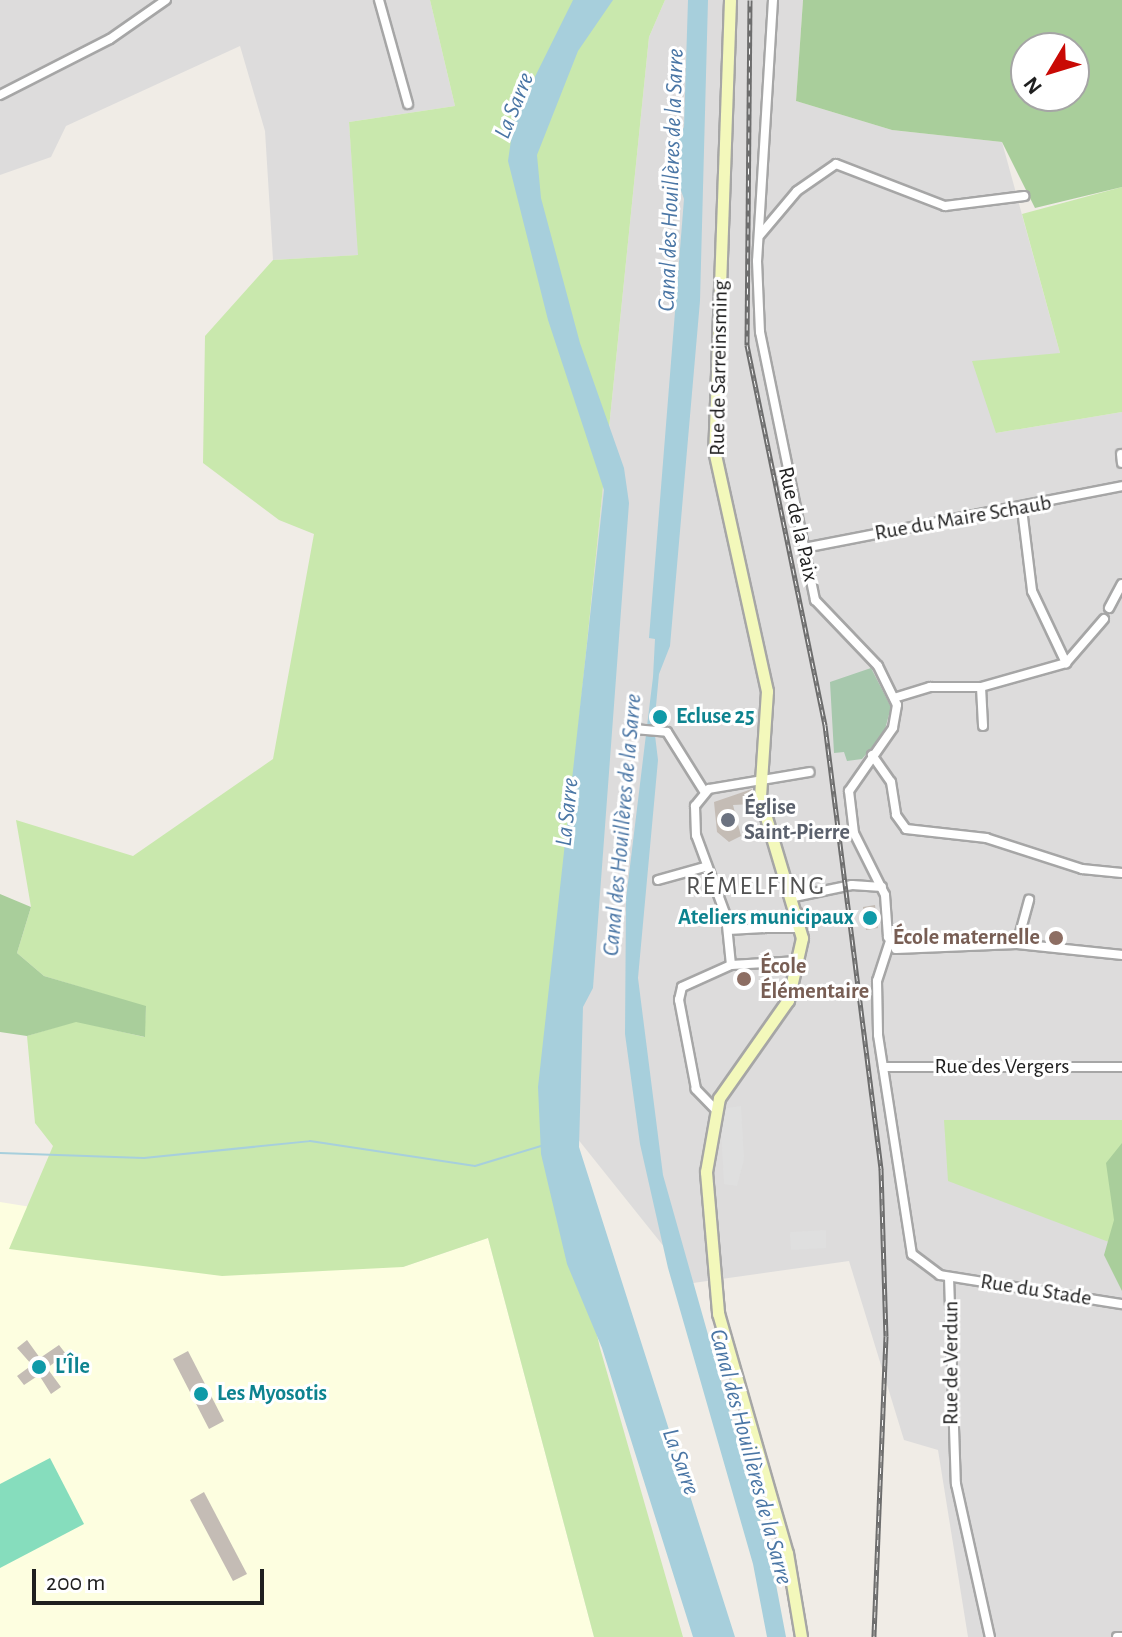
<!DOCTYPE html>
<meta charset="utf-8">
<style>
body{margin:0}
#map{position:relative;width:1122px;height:1637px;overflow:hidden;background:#f0ece6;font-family:"Alegreya Sans",sans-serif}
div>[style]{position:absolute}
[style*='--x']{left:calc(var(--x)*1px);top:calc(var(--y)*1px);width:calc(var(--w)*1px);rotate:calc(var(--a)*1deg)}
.residential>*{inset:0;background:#dddcdc}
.education>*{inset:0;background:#fdfee0}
.grass>*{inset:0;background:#c9e8ad}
.forest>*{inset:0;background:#a9ce9b}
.cemetery>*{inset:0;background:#a7c8ad}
.pitch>*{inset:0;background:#86ddbd}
.parking>*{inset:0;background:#dfdfdf}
.water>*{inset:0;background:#a7cfdc}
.stream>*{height:2px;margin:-1px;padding:0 1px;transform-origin:1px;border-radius:1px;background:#a7cfdc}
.building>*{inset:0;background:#c4bcb5}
.roads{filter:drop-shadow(2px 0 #a6a6a6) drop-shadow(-2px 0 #a6a6a6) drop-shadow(0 2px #a6a6a6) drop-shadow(0 -2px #a6a6a6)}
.street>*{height:8px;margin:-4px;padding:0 4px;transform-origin:4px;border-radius:4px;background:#fff}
.secondary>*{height:11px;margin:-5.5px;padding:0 5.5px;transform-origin:5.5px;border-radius:5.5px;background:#f3f8bb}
.rail>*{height:5px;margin-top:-2.5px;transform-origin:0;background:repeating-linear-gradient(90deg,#fff 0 6px,#6d6d6d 0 12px);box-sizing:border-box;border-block:2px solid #6d6d6d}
.dots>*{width:22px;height:22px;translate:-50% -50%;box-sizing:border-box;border:4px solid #fff;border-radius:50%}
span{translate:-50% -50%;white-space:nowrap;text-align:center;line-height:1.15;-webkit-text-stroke:6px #fff;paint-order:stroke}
.street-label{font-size:22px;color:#1f1f1f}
.culture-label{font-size:22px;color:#0d838f;font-weight:700}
.left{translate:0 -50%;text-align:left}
.right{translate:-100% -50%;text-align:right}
.worship-label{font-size:22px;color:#5b616d;font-weight:700}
.education-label{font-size:22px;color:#785e54;font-weight:700}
.water-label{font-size:24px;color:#4a76a5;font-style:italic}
.quarter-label{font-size:26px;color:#525252;letter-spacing:2px}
.north{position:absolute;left:1010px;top:32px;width:80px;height:80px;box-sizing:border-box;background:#fff;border:2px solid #a5a5a5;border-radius:50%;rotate:232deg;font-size:22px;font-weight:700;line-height:32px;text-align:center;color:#1f1f1f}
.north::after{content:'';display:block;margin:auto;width:28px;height:36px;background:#c90a05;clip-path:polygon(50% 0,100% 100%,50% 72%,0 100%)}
.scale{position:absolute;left:32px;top:1569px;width:232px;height:36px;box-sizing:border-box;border:4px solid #1f1f1f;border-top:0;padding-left:10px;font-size:24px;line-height:28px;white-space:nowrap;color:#1f1f1f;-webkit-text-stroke:6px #fff;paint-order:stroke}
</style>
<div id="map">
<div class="residential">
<div style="clip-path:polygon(0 0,430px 0,455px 106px,349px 122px,359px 255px,273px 260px,265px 131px,240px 46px,66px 126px,51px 157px,0 175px)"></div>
<div style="clip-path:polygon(665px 0,803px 0,796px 101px,892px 130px,1002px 142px,1060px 353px,996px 433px,1122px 412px,1122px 1120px,944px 1120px,1122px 1247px,1122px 1637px,968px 1637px,938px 1450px,904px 1440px,849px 1261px,693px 1283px,541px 1093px,649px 37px)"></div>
</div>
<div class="education">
<div style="clip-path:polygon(0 1202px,403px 1267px,488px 1238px,594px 1637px,0 1637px)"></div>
</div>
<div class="grass">
<div style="clip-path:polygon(430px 0,665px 0,649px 37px,541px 1093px,600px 1348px,683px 1637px,594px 1637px,488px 1238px,403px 1267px,222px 1276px,9px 1249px,53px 1146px,35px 1123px,27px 1036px,76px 1021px,144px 1037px,146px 1007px,44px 976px,17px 953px,31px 907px,16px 820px,133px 856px,273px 759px,314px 534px,279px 520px,203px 463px,205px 336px,273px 260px,358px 255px,349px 122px,455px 106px)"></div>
<div style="clip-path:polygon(1122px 187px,1122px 412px,996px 433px,972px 361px,1060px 353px,1022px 214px)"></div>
<div style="clip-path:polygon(944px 1120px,1122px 1120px,1122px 1247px,948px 1181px)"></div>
</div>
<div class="forest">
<div style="clip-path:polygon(evenodd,803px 0,1122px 0,1122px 187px,1035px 208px,1002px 142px,892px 130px,796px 101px,803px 0,1074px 48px,1074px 96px,1026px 96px,1026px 48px,1074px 48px)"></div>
<div style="clip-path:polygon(0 894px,31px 907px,17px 953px,44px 976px,146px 1006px,145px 1037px,76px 1022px,27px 1036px,0 1032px)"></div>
<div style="clip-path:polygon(1122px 1143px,1122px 1291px,1104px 1255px,1114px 1220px,1106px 1163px)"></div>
</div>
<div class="cemetery">
<div style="clip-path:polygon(871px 668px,891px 707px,884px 733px,862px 759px,847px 761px,844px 752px,834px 753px,830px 682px)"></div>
</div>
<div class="pitch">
<div style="clip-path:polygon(50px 1458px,84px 1524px,0 1568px,0 1484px)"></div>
</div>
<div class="parking">
<div style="clip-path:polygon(741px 1106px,744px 1159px,737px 1186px,724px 1184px,720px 1109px)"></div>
<div style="clip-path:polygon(826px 1230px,826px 1248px,791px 1250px,790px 1232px)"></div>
</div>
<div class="water">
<div style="clip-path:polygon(573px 0,613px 0,578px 51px,537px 155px,541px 198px,580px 343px,624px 468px,629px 503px,593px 988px,583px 1007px,579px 1147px,735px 1637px,693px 1637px,602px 1348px,567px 1264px,541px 1154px,538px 1087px,604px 490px,548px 320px,508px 161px,514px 119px)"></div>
<div style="clip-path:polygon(688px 0,708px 0,700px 301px,670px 646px,659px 674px,654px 727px,658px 760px,638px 978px,663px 1175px,771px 1558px,786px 1637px,767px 1637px,753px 1564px,668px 1268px,640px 1144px,625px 1034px,626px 899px,653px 677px,655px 639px,649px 638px,684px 199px,669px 156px,684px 127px)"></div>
</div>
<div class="stream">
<div style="--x:0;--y:1153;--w:144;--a:2"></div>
<div style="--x:144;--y:1158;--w:167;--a:-5.8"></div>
<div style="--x:310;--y:1141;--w:167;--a:8.6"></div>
<div style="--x:475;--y:1166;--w:69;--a:-16.9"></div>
</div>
<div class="building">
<div style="clip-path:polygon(752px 789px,753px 804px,733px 805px,741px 836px,729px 842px,717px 832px,714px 802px)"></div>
<div style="clip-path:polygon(875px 905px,878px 928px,866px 930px,863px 907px)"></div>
<div style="clip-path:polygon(27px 1340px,40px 1358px,59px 1345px,66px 1354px,47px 1368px,61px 1387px,51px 1394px,39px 1375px,24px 1385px,17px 1376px,32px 1365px,17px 1348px)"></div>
<div style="clip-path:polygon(188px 1351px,224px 1421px,209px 1429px,173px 1359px)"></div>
<div style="clip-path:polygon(204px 1492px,247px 1574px,233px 1581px,190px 1500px)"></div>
</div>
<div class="roads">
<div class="street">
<div style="--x:379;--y:0;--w:108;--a:74.4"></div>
<div style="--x:773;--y:0;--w:261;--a:93.5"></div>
<div style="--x:757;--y:261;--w:71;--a:87.6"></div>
<div style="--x:760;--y:332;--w:274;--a:78.4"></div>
<div style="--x:815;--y:600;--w:91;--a:46.3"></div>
<div style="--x:878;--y:666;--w:43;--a:64"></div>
<div style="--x:897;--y:705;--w:23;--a:100"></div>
<div style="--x:893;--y:728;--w:77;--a:124.9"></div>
<div style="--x:849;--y:791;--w:42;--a:83.2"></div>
<div style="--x:854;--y:833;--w:69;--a:63.4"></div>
<div style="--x:885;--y:895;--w:42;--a:85.9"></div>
<div style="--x:888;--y:937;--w:14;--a:56"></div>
<div style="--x:0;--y:95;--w:123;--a:-27"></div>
<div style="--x:110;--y:39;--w:68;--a:-34.9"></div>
<div style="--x:760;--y:235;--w:57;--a:-49.9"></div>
<div style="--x:797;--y:191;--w:47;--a:-34.7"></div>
<div style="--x:836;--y:164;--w:117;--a:21.1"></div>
<div style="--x:945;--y:206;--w:80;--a:-7.2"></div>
<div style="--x:1121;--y:454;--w:9;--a:84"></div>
<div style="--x:1022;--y:509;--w:83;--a:83"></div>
<div style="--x:1032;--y:591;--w:80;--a:64.7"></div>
<div style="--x:804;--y:548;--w:324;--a:-11"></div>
<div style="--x:1109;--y:608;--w:27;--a:-62"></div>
<div style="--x:981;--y:687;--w:39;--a:87"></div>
<div style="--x:894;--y:698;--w:38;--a:-17"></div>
<div style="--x:930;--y:687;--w:51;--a:0"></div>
<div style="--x:981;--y:687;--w:88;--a:-15.8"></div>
<div style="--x:1066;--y:663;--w:58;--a:-49.2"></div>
<div style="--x:634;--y:729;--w:33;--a:5"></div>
<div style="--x:667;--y:732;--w:70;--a:57.9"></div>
<div style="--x:872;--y:755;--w:33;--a:55"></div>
<div style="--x:891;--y:782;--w:33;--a:81"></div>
<div style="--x:896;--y:815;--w:17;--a:54"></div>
<div style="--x:906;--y:829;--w:81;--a:6.4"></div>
<div style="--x:986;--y:838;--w:101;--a:17.9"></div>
<div style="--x:1082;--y:869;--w:40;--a:5.7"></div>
<div style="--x:658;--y:880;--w:49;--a:-15.5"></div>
<div style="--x:794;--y:897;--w:59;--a:-11.7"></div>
<div style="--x:852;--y:885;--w:30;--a:4"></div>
<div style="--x:798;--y:913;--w:37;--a:156"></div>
<div style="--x:764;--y:928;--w:37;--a:0"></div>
<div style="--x:728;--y:930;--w:36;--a:-3"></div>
<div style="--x:890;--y:941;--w:42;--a:108"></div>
<div style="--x:877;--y:981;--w:54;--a:88.9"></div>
<div style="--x:878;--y:1035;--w:222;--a:81.2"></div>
<div style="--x:912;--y:1254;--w:35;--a:37"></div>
<div style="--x:940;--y:1275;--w:184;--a:9.1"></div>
<div style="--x:1017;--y:944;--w:46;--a:-74.7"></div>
<div style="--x:896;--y:949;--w:121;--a:-2.4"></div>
<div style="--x:1017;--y:944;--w:106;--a:6"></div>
<div style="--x:731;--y:965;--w:49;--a:-95.8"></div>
<div style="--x:726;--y:916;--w:86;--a:-110.3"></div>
<div style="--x:696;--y:835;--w:29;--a:-92"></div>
<div style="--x:695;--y:806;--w:22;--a:-51"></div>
<div style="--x:709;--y:789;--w:102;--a:-9.6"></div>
<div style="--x:883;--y:1067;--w:239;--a:0"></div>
<div style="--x:715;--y:1109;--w:28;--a:-134"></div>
<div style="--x:696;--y:1089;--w:91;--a:-100.8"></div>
<div style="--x:679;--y:1000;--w:13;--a:-77"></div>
<div style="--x:682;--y:987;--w:54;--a:-24.2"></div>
<div style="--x:731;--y:965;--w:68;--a:-3.4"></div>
<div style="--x:949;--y:1277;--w:207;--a:88.1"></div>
<div style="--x:956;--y:1484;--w:157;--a:77.5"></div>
<div style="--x:1117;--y:1637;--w:5;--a:0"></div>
</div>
<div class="secondary">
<div style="--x:730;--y:0;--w:450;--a:92"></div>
<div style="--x:714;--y:450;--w:247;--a:77.6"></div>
<div style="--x:767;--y:691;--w:106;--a:93.8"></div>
<div style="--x:760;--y:797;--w:147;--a:73.4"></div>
<div style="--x:802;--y:938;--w:64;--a:102.7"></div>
<div style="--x:788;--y:1000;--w:120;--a:125.1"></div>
<div style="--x:719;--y:1098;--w:75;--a:100"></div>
<div style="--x:706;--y:1172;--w:142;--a:85.1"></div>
<div style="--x:718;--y:1313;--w:250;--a:74"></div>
<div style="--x:787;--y:1553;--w:85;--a:80.5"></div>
</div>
</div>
<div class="rail">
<div style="--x:750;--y:0;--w:345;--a:90.5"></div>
<div style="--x:747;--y:345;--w:388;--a:78.4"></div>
<div style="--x:825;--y:725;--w:448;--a:82.8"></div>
<div style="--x:881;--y:1169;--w:167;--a:88.3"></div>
<div style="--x:886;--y:1336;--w:301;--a:92.3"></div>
</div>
<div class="dots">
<div style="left:660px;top:717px;background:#0f9aa8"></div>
<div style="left:728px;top:820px;background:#6b7280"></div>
<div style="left:870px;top:918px;background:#0f9aa8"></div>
<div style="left:1056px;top:938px;background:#8d6e63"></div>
<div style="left:744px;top:979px;background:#8d6e63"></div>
<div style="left:39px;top:1367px;background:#0f9aa8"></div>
<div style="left:201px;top:1394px;background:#0f9aa8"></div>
</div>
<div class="street-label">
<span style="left:719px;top:368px;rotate:-89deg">Rue de Sarreinsming</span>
<span style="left:963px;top:518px;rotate:-10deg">Rue du Maire Schaub</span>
<span style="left:798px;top:524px;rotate:77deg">Rue de la Paix</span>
<span style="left:1002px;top:1067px">Rue des Vergers</span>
<span style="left:1036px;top:1290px;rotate:9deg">Rue du Stade</span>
<span style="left:951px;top:1363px;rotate:-90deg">Rue de Verdun</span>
</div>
<div class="culture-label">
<span class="left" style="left:676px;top:717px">Ecluse 25</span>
<span class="right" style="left:854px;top:918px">Ateliers municipaux</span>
<span class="left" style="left:55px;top:1367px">L'Île</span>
<span class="left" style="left:217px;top:1394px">Les Myosotis</span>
</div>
<div class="worship-label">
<span class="left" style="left:744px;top:820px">Église<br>Saint-Pierre</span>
</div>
<div class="education-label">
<span class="right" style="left:1040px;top:938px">École maternelle</span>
<span class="left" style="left:760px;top:979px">École<br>Élémentaire</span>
</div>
<div class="water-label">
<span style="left:515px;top:106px;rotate:-68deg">La Sarre</span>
<span style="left:672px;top:180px;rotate:-88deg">Canal des Houillères de la Sarre</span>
<span style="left:568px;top:812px;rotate:-84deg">La Sarre</span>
<span style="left:623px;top:825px;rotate:-85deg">Canal des Houillères de la Sarre</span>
<span style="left:750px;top:1457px;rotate:75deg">Canal des Houillères de la Sarre</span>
<span style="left:680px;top:1462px;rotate:70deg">La Sarre</span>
</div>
<div class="quarter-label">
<span style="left:756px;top:887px">RÉMELFING</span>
</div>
<div class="north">N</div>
<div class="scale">200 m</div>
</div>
